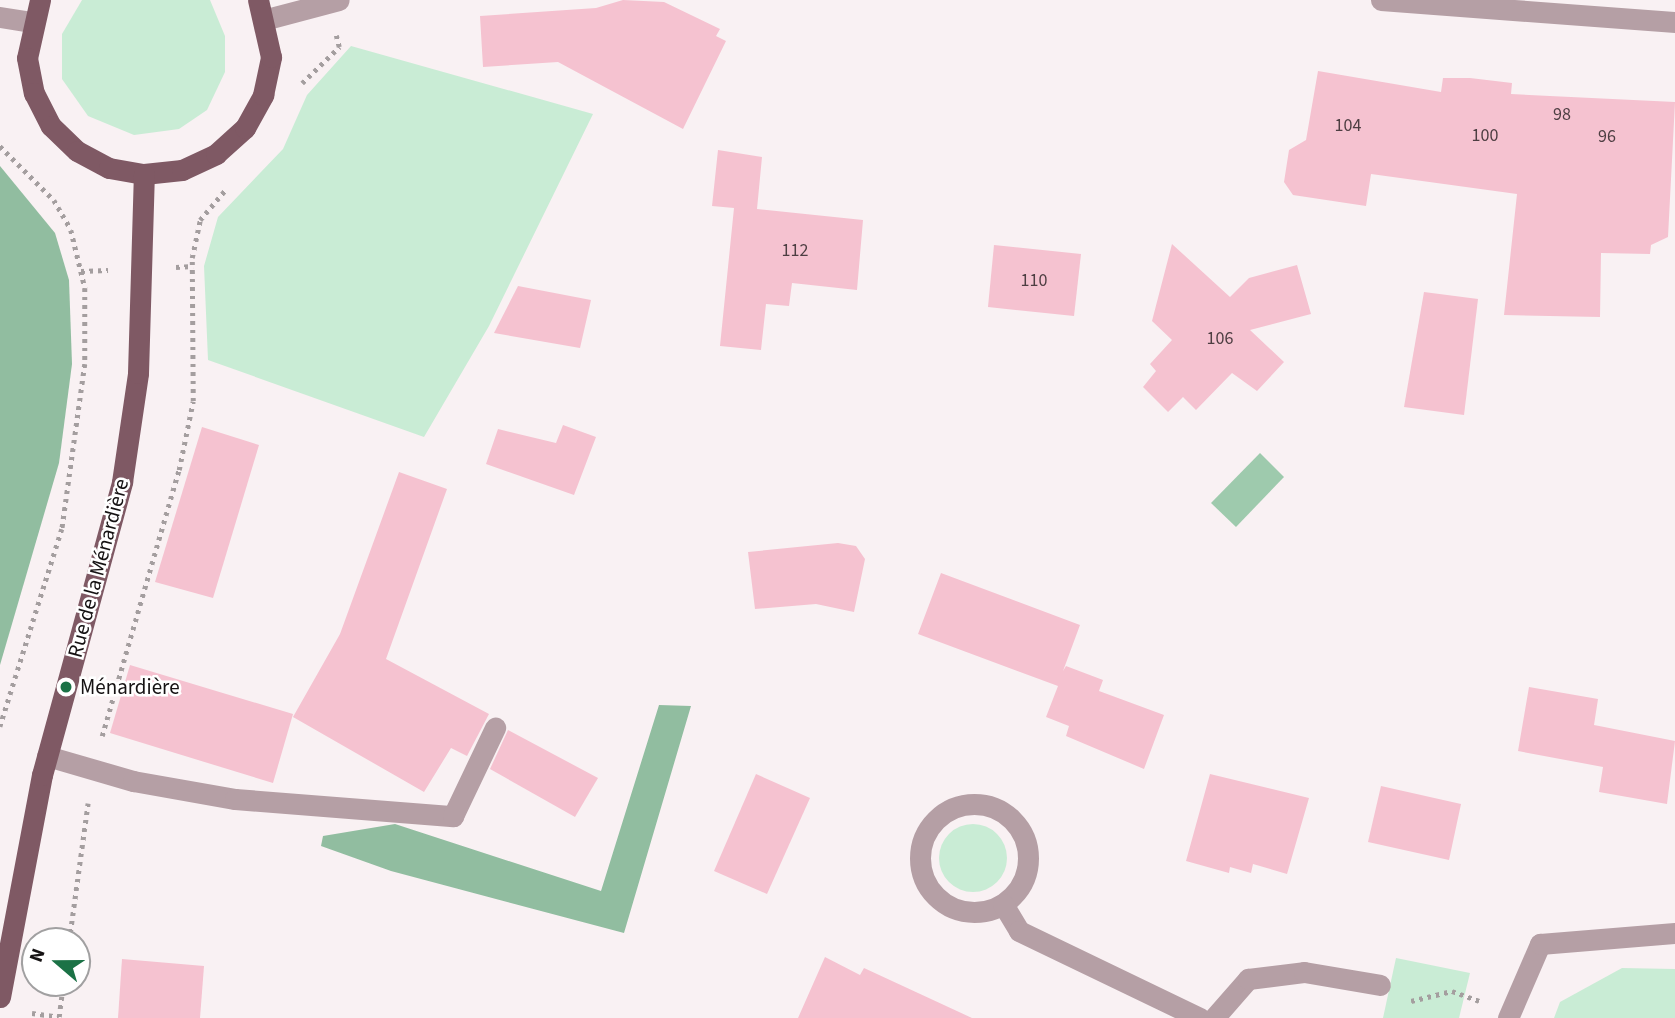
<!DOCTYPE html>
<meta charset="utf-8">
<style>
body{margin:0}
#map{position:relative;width:1675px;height:1018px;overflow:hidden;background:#f9f1f3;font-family:"Source Sans 3",sans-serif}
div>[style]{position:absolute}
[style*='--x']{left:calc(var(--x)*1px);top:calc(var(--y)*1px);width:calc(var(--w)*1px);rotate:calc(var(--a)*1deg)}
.green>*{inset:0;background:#c9ecd5}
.round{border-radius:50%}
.forest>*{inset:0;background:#91bda0}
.water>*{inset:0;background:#9ecaad}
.building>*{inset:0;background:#f5c2d0}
.path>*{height:4.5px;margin-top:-2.25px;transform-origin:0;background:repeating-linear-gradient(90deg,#a49e9f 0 3.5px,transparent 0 8.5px)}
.minor>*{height:21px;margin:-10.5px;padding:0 10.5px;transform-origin:10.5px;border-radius:10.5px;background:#b59fa5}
.minor>.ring{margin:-10.5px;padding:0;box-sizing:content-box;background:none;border:21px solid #b59fa5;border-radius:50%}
.major>*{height:21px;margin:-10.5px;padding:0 10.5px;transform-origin:10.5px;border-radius:10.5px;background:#7f5964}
.dots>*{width:19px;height:19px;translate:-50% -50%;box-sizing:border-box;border:4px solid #fff;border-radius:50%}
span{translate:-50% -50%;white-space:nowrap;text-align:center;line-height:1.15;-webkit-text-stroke:5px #fff;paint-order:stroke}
.number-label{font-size:18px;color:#4d3e42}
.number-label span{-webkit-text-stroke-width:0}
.street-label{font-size:21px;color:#151213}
.poi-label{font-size:21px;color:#151213}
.left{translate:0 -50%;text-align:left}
.north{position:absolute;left:21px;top:927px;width:70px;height:70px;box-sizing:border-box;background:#fff;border:2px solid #a1a0a1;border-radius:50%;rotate:290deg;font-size:19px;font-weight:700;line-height:28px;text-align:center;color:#151213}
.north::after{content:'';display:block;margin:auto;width:24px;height:32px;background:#1b7246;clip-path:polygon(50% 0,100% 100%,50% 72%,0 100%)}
</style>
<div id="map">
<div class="green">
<div style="clip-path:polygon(82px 0,210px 0,225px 36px,225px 72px,207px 110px,179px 129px,134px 135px,88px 116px,62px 79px,62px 34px)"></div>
<div style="clip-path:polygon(351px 46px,593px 114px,489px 326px,424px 437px,208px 360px,204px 266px,218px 217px,283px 149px,307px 95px)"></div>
<div class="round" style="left:939px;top:824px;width:68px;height:68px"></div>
<div style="clip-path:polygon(1396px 958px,1470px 973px,1459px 1018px,1383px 1018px)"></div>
<div style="clip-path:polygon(1622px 968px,1675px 969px,1675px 1018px,1554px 1018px,1560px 1002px)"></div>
</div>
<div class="forest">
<div style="clip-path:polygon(0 166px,55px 233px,69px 280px,72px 364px,59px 463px,0 665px)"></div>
<div style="clip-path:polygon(659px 705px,691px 706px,624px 933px,391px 871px,321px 846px,323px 836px,395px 824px,601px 891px)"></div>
</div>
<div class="water">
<div style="clip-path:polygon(1260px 453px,1284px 477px,1236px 527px,1211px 503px)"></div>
</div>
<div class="building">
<div style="clip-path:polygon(623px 0,664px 2px,720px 29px,716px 36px,726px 41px,683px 129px,558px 62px,483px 67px,480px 16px,596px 8px)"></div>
<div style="clip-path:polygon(1318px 71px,1441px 92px,1443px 78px,1470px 78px,1512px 83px,1511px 94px,1675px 102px,1668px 237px,1651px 245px,1650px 254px,1601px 253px,1600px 317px,1504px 315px,1517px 194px,1371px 174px,1366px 206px,1293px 195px,1284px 182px,1289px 150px,1306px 140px)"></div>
<div style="clip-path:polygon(718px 150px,762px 157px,757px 209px,863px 220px,857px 290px,792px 283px,789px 306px,766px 304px,761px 350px,720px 346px,734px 208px,712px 206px)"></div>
<div style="clip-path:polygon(1172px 244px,1230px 297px,1249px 278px,1297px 265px,1311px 314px,1250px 330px,1284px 362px,1257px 391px,1232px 373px,1196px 410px,1183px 397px,1168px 412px,1143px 387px,1156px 371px,1150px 364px,1172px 340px,1152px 321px)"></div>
<div style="clip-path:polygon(994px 245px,1081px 254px,1074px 316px,988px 307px)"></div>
<div style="clip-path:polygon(518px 286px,591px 300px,580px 348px,494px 333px)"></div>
<div style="clip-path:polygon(1424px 292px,1478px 299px,1464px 415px,1404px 407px)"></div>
<div style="clip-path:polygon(563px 425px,596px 437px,574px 495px,486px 464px,498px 429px,556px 443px)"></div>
<div style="clip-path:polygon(202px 427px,259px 445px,213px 598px,155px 582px)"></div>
<div style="clip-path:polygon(399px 472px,447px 489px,386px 659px,489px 714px,467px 756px,451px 748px,424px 792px,293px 717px,340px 634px)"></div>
<div style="clip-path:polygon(838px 543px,856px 546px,865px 559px,854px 612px,816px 604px,755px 609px,748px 552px)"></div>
<div style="clip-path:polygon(941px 573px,1080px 625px,1063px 671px,1066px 666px,1103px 680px,1099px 691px,1164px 715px,1144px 769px,1066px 736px,1069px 726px,1046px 717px,1058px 686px,918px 634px)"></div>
<div style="clip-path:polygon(130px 665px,293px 714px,273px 783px,110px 733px)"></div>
<div style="clip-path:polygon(1529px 687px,1598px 699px,1594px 725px,1675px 741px,1667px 804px,1599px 792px,1603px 767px,1518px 751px)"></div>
<div style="clip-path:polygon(508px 730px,598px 778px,575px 817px,490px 769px)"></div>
<div style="clip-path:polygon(756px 774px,810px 798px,767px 894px,714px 871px)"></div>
<div style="clip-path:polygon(1210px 774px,1309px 798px,1287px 874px,1253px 864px,1251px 873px,1230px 867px,1229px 873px,1186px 861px)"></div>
<div style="clip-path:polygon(1381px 786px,1461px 804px,1449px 860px,1368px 842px)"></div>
<div style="clip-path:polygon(825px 957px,860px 975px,864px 968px,972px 1018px,798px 1018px)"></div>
<div style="clip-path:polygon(122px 959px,204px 966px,200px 1018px,118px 1018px)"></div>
</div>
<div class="path">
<div style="--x:302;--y:83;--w:52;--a:-44.2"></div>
<div style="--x:339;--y:47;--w:12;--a:-104"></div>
<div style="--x:0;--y:146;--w:76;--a:45"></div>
<div style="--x:54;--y:200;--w:34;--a:60"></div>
<div style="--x:71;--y:230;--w:60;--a:76.4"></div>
<div style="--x:85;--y:288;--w:76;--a:90"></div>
<div style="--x:85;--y:364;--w:167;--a:97.9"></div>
<div style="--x:62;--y:529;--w:207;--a:107.4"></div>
<div style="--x:176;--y:267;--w:17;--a:-3"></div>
<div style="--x:81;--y:271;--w:27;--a:-2"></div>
<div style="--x:102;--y:736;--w:277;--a:-73.9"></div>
<div style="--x:179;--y:470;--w:70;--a:-78.5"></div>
<div style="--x:193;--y:401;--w:143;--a:-90.4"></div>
<div style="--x:192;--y:258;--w:39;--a:-78"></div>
<div style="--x:200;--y:220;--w:39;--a:-50"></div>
<div style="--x:69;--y:941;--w:139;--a:-82.2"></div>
<div style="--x:1411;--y:1001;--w:42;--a:-13.7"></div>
<div style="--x:1452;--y:991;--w:29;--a:20"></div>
<div style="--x:32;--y:1013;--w:27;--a:8"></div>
<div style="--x:59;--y:1017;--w:34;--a:-83"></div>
</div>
<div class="minor">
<div style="--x:1381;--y:0;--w:295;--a:4.3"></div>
<div style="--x:0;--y:17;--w:31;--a:9"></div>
<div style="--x:267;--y:19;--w:74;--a:-14.8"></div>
<div style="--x:47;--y:756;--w:90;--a:16.2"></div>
<div style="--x:133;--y:781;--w:104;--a:10"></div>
<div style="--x:235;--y:799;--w:219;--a:4.5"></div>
<div style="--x:453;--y:816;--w:98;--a:-64.5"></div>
<div class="ring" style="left:920px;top:804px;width:87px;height:87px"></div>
<div style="--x:1003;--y:904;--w:31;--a:59"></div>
<div style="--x:1019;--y:931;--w:201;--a:25.7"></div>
<div style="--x:1214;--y:1018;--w:52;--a:-48.9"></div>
<div style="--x:1248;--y:979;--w:56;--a:-7.1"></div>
<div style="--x:1304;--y:972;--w:77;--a:9.7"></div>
<div style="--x:1508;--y:1018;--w:81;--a:-66.6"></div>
<div style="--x:1540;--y:944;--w:135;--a:-4.7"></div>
</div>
<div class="major">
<div style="--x:40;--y:0;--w:59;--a:102.6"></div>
<div style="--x:27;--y:58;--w:36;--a:79"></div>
<div style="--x:34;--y:93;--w:37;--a:63"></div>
<div style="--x:51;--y:126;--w:36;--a:44"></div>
<div style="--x:77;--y:151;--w:36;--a:28"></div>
<div style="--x:109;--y:168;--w:36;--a:10"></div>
<div style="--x:144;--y:174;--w:38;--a:-6"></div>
<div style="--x:182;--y:170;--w:38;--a:-25"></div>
<div style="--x:216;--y:154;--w:39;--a:-42"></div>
<div style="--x:245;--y:128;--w:38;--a:-61"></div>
<div style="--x:263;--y:95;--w:39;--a:-78"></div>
<div style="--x:271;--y:57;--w:58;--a:-102.8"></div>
<div style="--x:0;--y:997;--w:226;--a:-79.3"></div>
<div style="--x:42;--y:775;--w:304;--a:-74.7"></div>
<div style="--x:122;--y:482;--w:110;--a:-81.6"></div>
<div style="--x:138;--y:373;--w:199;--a:-88.3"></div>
</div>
<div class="dots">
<div style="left:66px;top:687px;background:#1b7246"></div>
</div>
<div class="number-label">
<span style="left:1562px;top:115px">98</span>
<span style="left:1348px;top:126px">104</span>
<span style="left:1485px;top:136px">100</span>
<span style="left:1607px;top:137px">96</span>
<span style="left:795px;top:251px">112</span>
<span style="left:1034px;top:281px">110</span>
<span style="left:1220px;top:339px">106</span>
</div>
<div class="street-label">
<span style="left:98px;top:568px;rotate:-75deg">Rue de la Ménardière</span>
</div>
<div class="poi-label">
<span class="left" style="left:80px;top:687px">Ménardière</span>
</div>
<div class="north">N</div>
</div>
